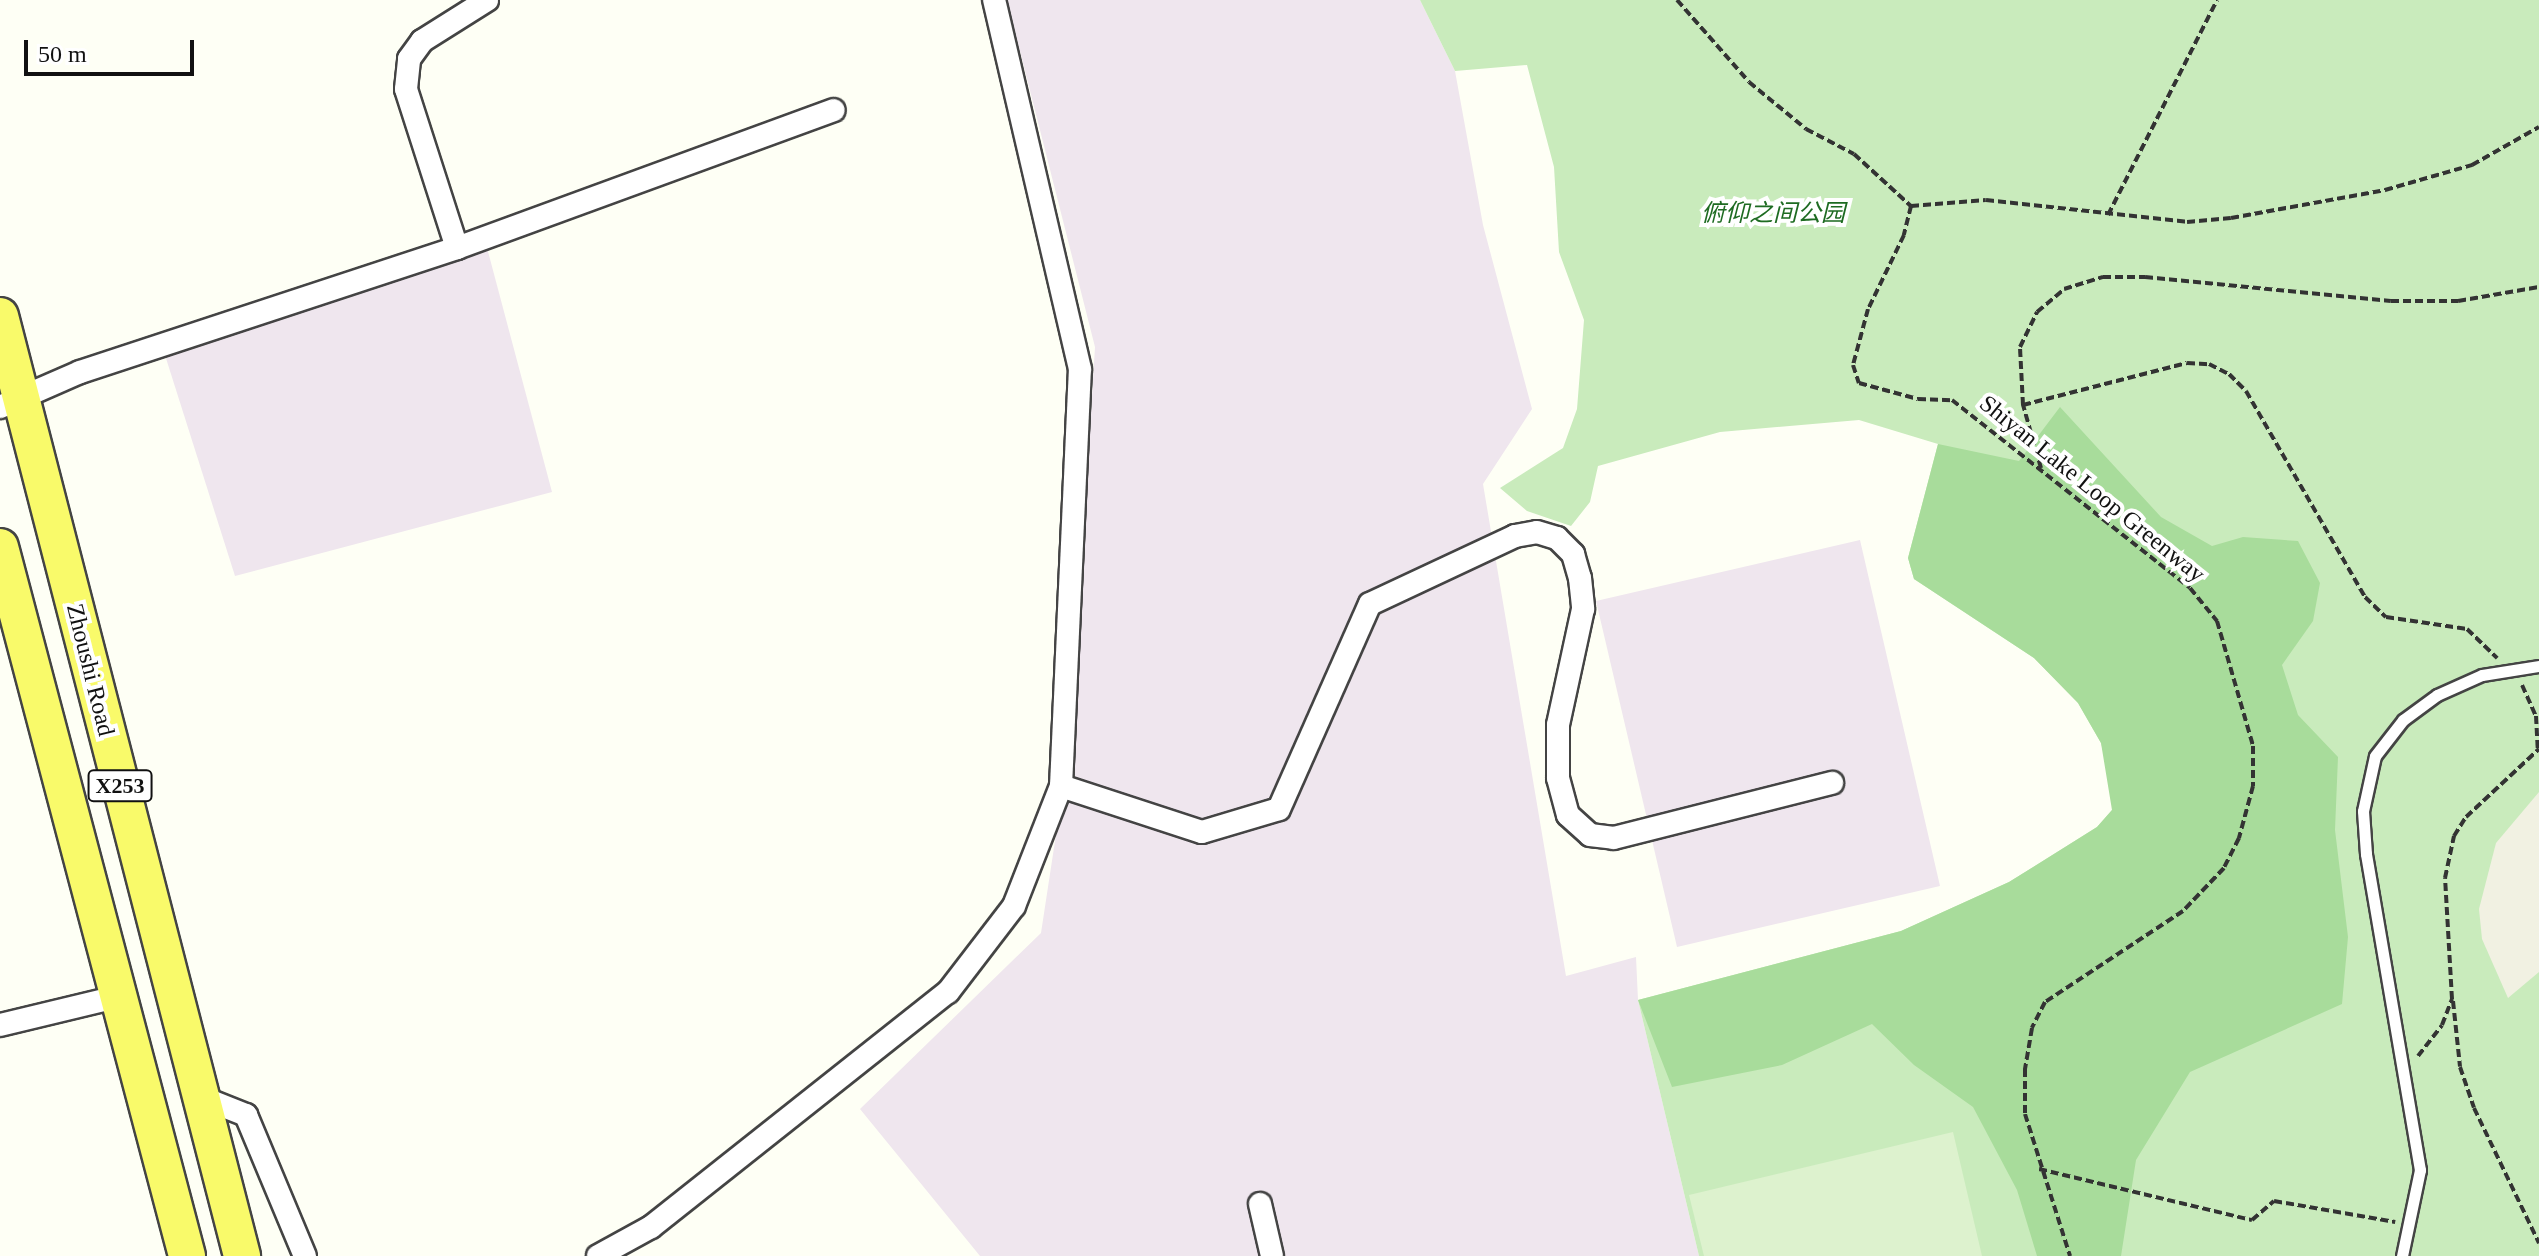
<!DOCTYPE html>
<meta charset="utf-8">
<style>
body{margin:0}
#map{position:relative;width:2539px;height:1256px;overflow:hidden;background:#fefff5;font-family:"Times New Roman","Noto Sans SC",serif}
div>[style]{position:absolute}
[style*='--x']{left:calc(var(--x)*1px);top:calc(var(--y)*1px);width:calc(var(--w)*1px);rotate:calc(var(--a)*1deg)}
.industrial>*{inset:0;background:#efe6ee}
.green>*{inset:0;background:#c9ebbc}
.forest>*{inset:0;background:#a8dc9b}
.pitch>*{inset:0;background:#ddf2ce}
.plaza>*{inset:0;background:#f1f1e2}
.path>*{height:4px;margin-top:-2px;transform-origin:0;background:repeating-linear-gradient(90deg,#333 0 8px,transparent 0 12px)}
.roads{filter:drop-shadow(2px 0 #444) drop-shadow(-2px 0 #444) drop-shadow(0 2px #444) drop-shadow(0 -2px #444)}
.lane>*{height:11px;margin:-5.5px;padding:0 5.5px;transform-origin:5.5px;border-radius:5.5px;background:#fff}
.street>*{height:22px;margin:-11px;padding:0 11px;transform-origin:11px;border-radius:11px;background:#fff}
.primary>*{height:36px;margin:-18px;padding:0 18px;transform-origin:18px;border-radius:18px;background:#f9fa6a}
span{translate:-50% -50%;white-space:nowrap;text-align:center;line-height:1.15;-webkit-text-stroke:8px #fff;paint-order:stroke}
.shield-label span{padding:2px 6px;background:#fff;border:2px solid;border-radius:6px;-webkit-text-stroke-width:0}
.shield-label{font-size:22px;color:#111;font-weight:700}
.park-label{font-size:24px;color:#1e6b22;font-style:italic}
.street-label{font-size:24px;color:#111}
.scale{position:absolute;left:24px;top:40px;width:170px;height:36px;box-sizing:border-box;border:4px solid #111;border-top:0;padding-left:10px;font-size:24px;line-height:28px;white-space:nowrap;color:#111;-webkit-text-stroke:6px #fff;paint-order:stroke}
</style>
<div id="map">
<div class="industrial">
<div style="clip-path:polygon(1007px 0,1420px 0,1455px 71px,1483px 225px,1532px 409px,1483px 484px,1566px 976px,1636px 957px,1638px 1000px,1699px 1256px,980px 1256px,860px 1109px,1041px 933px,1071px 736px,1095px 347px)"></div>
<div style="clip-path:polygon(486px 244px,552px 492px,235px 576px,164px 352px)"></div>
<div style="clip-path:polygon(1860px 540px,1940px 886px,1677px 947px,1596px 601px)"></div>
</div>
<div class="green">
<div style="clip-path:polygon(1420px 0,2539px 0,2539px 1256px,1699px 1256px,1638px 1000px,1901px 931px,2009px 882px,2097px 827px,2112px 810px,2112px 786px,2101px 743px,2078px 703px,2034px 658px,1914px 579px,1908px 558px,1938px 444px,1859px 420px,1720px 432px,1598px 466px,1590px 502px,1571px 526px,1527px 511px,1500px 488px,1563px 448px,1577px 409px,1584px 320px,1559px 252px,1554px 167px,1527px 65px,1455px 71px)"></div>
</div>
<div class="forest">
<div style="clip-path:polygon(2060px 407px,2161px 517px,2212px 546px,2243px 537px,2298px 541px,2320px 583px,2313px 621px,2282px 665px,2298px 715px,2338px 757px,2335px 830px,2348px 937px,2342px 1004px,2190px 1072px,2136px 1160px,2121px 1256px,2037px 1256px,2017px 1190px,1973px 1107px,1914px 1065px,1872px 1024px,1782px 1065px,1672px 1087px,1638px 1000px,1901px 931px,2009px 882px,2097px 827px,2112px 810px,2101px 743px,2078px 703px,2034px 658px,1914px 579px,1908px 558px,1938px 444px,2019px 461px)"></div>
</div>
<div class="pitch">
<div style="clip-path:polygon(1953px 1132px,1982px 1256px,1704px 1256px,1689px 1195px)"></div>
</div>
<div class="plaza">
<div style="clip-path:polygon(2539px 792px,2539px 972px,2508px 998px,2482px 939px,2479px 909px,2496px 843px)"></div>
</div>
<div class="path">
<div style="--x:1677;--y:0;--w:109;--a:48.7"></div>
<div style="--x:1749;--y:82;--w:74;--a:39.5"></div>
<div style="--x:1806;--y:129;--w:54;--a:27.5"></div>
<div style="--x:1854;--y:154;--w:77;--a:42.4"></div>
<div style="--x:1911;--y:206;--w:75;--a:-4.6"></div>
<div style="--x:1986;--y:200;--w:202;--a:6.2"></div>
<div style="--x:2187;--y:222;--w:44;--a:-5.2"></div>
<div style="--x:2231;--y:218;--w:157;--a:-10.3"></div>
<div style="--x:2385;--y:190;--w:91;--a:-16"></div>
<div style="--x:2472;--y:165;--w:77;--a:-29.6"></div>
<div style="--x:1911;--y:206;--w:30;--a:104"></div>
<div style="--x:1904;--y:235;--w:82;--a:115.9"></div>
<div style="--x:1868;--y:309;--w:58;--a:105"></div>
<div style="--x:1853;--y:365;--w:19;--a:72"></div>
<div style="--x:1859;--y:383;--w:61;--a:15.2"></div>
<div style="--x:1918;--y:399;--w:34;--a:2"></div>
<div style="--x:1952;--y:400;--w:303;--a:38.3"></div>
<div style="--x:2190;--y:588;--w:43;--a:50.7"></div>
<div style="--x:2217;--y:621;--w:130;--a:73.9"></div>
<div style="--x:2253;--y:746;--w:40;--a:90"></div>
<div style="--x:2253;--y:786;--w:54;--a:105.1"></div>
<div style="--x:2239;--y:838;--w:34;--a:117"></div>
<div style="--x:2224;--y:868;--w:59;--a:133.6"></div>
<div style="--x:2183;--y:911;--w:165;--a:146.6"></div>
<div style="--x:2045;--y:1002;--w:29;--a:117"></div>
<div style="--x:2032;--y:1028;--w:42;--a:99.7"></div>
<div style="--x:2025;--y:1069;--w:45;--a:90"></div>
<div style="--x:2025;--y:1114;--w:149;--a:72.4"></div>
<div style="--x:2108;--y:215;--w:241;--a:-63.1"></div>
<div style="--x:2023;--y:405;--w:169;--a:-14.4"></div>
<div style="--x:2187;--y:363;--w:22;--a:3"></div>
<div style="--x:2209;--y:364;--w:22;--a:27"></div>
<div style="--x:2229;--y:374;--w:24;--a:45"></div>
<div style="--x:2246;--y:391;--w:238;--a:60"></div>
<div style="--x:2365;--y:597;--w:29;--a:44"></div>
<div style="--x:2386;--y:617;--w:82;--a:8.4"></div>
<div style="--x:2467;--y:629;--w:42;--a:44"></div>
<div style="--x:2041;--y:468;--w:66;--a:-105.9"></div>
<div style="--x:2023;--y:405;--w:58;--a:-93"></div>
<div style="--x:2020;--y:347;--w:39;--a:-64"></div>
<div style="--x:2037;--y:312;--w:35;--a:-40"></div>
<div style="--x:2064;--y:289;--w:41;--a:-17.1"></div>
<div style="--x:2103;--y:277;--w:42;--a:0"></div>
<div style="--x:2145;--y:277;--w:247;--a:5.6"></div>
<div style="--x:2391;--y:301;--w:67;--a:0"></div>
<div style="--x:2458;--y:301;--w:82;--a:-9.8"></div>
<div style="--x:2522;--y:685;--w:34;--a:66"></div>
<div style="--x:2536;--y:716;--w:34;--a:87"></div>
<div style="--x:2453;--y:1001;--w:66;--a:83.9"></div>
<div style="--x:2460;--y:1067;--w:43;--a:71.1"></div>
<div style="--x:2474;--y:1108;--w:150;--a:64.3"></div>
<div style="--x:2418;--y:1056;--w:39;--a:-52"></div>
<div style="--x:2442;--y:1025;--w:28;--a:-69"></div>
<div style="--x:2452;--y:999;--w:121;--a:-93.3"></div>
<div style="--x:2445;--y:878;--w:43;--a:-77.9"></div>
<div style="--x:2454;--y:836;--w:22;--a:-58"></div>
<div style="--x:2466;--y:817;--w:100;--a:-43"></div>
<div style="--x:2039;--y:1169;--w:219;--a:13.5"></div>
<div style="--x:2252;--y:1220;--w:29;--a:-41"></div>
<div style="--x:2274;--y:1201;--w:123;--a:9.8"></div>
</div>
<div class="roads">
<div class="lane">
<div style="--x:2402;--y:1256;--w:88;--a:-78.2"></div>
<div style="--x:2420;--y:1170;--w:321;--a:-99.7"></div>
<div style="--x:2366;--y:854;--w:43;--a:-94"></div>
<div style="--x:2363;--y:811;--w:56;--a:-77.7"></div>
<div style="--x:2375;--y:756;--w:46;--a:-52.1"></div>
<div style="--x:2403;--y:720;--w:42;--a:-36.3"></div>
<div style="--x:2437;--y:695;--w:49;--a:-24"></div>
<div style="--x:2482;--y:675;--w:58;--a:-9"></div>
</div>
<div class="street">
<div style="--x:457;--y:248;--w:167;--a:-107.8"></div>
<div style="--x:406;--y:89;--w:30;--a:-84"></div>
<div style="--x:409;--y:59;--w:22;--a:-54"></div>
<div style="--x:422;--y:41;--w:77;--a:-32.2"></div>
<div style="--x:0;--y:407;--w:87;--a:-23.6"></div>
<div style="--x:80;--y:372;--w:397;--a:-18.2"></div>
<div style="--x:457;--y:248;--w:401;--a:-20.1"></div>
<div style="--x:1061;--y:786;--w:148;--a:18.1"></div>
<div style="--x:1202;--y:832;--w:80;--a:-16.6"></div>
<div style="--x:1279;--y:809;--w:224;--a:-66.1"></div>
<div style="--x:1370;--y:604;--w:160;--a:-25.1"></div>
<div style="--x:1515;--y:536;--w:22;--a:-10"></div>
<div style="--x:1537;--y:532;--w:21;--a:17"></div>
<div style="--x:1557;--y:538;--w:23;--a:45"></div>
<div style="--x:1573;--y:554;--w:25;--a:74"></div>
<div style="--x:1580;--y:578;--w:31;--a:84"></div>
<div style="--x:1583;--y:609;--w:119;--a:102.2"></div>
<div style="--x:1558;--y:725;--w:53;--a:90"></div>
<div style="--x:1558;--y:778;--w:38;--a:75"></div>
<div style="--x:1568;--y:815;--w:30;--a:42"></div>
<div style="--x:1590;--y:835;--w:24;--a:7"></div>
<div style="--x:1614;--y:838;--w:225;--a:-14.2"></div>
<div style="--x:0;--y:1025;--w:120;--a:-13.5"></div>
<div style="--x:198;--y:1096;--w:52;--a:21.6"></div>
<div style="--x:246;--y:1115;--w:153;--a:67.3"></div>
<div style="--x:1260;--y:1204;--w:53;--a:77"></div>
<div style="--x:598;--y:1256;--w:60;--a:-28.7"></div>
<div style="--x:651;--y:1227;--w:379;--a:-38.4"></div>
<div style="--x:948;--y:992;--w:108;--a:-52.5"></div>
<div style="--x:1014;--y:906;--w:129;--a:-68.6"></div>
<div style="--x:1061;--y:786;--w:417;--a:-87.4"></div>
<div style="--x:1080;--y:369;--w:379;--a:-103.1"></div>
</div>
<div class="primary">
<div style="--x:0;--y:316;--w:971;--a:75.56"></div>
<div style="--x:0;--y:547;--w:733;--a:75.22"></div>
</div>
</div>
<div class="shield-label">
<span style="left:120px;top:786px">X253</span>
</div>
<div class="park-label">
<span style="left:1773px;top:214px">俯仰之间公园</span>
</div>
<div class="street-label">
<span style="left:2092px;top:489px;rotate:39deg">Shiyan Lake Loop Greenway</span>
<span style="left:90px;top:670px;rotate:76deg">Zhoushi Road</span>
</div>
<div class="scale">50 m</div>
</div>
